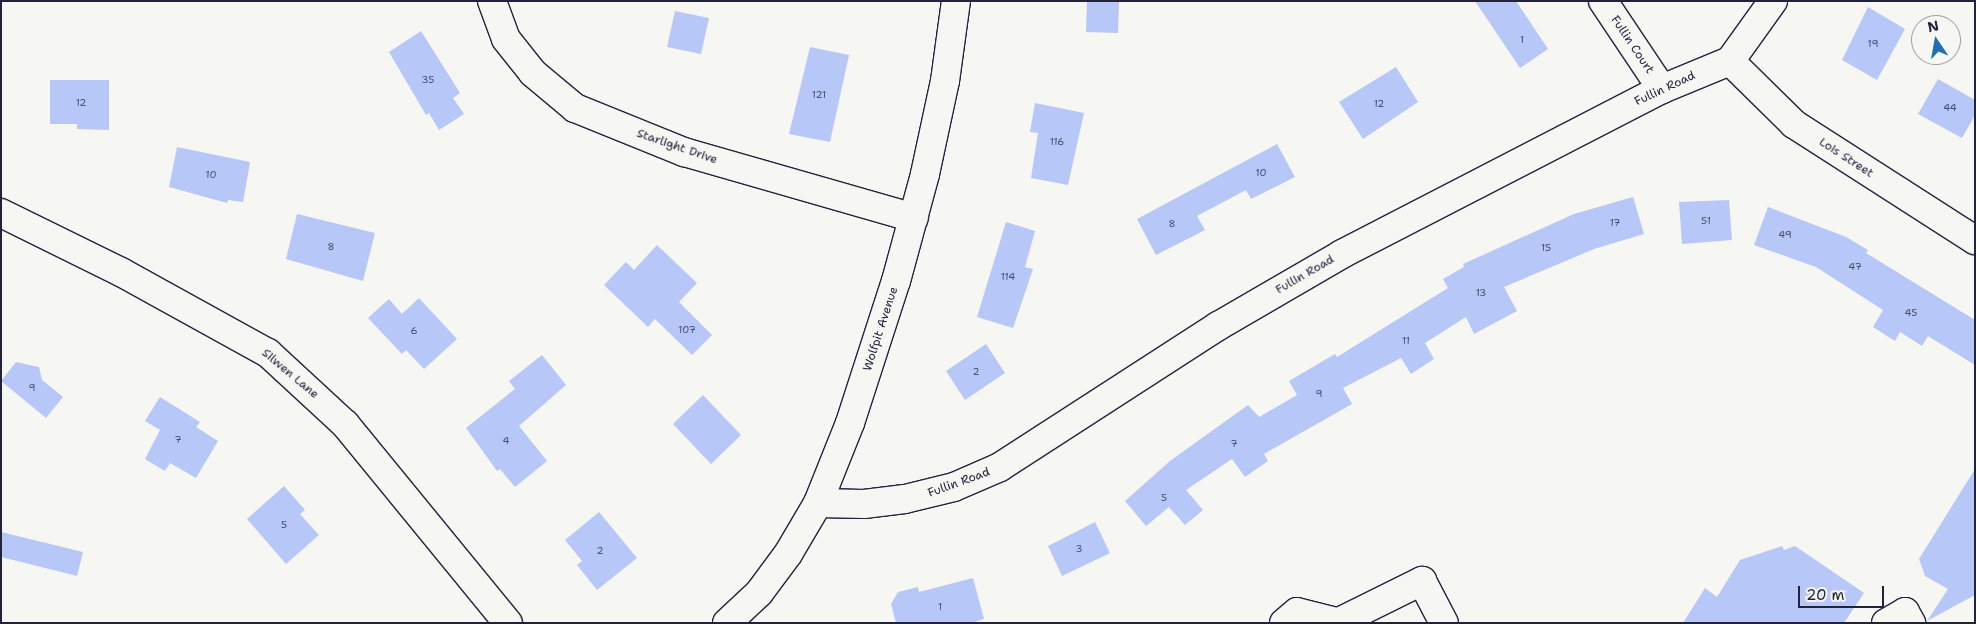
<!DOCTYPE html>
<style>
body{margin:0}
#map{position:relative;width:1976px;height:624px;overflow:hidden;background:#f6f6f2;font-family:"Shantell Sans",sans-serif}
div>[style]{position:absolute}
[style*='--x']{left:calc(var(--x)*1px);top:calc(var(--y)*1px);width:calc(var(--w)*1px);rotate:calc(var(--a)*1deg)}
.building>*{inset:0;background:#b7c7f7}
.roads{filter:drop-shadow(1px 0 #22223b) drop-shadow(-1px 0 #22223b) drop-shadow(0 1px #22223b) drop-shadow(0 -1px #22223b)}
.minor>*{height:28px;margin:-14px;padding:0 14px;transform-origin:14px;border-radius:14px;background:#f6f6f2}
span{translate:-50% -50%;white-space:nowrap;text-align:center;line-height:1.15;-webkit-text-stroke:4px #f6f6f2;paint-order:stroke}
.number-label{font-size:10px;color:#474b6a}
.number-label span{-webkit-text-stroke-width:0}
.street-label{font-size:12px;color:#22223b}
.frame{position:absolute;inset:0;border:2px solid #22223b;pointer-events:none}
.north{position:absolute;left:1911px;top:15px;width:50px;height:50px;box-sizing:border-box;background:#f6f6f2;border:1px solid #a1a1a9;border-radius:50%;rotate:348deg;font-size:14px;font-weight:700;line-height:20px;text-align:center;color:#22223b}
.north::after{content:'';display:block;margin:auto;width:18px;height:22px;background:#1f6fb2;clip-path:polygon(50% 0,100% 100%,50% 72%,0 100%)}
.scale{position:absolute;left:1798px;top:586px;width:86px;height:22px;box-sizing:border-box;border:2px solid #22223b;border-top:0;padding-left:6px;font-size:15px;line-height:18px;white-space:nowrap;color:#22223b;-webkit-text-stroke:4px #f6f6f2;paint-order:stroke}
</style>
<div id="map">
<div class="building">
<div style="clip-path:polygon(1087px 1px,1119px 1px,1118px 33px,1086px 32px)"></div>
<div style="clip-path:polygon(1475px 1px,1516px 1px,1548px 49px,1520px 68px)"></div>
<div style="clip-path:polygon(1868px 7px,1905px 29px,1877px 80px,1842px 60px)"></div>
<div style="clip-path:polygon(675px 11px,709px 18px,701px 54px,667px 47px)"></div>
<div style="clip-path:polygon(421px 31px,460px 93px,453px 98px,464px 114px,439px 130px,429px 113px,426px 115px,389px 52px)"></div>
<div style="clip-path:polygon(810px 47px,849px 55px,830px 142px,789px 134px)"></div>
<div style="clip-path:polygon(1396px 67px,1418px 102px,1363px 139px,1339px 102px)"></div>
<div style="clip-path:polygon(1938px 79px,1975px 100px,1975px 115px,1962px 138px,1918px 114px)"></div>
<div style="clip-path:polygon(50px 80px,109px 80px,109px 130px,77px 129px,77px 124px,50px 124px)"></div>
<div style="clip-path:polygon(1035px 103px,1084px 113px,1068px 185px,1031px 178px,1038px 133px,1030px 132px)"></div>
<div style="clip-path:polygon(1277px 144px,1295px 177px,1251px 199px,1246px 190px,1197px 216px,1205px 230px,1156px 255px,1137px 219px)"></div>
<div style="clip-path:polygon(177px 147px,250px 162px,243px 202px,228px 200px,227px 203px,169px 187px)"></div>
<div style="clip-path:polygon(1633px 197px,1644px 234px,1594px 249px,1504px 287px,1517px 311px,1474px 334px,1466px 317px,1425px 343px,1434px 359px,1411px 374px,1401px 358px,1343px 388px,1352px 404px,1264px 454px,1268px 461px,1245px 477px,1232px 459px,1186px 490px,1203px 510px,1185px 525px,1169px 507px,1146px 526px,1125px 501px,1170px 461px,1248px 405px,1259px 417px,1297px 395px,1289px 381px,1335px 354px,1337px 357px,1448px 288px,1443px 279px,1464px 267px,1463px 264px,1574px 214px)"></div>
<div style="clip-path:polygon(1729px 200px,1732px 240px,1682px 244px,1679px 202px)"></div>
<div style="clip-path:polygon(1768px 207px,1846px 237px,1868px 250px,1866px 253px,1975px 320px,1975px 365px,1928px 336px,1922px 346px,1900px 332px,1895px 341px,1873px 327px,1883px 310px,1816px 267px,1754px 245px)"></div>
<div style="clip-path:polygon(297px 214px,375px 233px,363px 281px,286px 259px)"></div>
<div style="clip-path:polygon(1006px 222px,1035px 231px,1025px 267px,1033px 269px,1013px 328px,977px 317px)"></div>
<div style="clip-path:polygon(657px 245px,697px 283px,679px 302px,712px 335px,692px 355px,655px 319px,648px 327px,604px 285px,626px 262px,634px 270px)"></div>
<div style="clip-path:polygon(419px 298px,457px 339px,424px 369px,406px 350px,402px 354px,368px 318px,389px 299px,402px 314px)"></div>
<div style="clip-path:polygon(986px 344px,1005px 373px,965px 400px,946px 371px)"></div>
<div style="clip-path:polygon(542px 355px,566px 385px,519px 426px,547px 461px,515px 487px,500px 469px,497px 471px,466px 428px,515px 389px,509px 381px)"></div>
<div style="clip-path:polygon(16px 362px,39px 367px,42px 380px,63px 397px,46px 418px,1px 381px)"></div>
<div style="clip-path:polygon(703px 395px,741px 435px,711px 464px,673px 424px)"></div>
<div style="clip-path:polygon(160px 397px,200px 422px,196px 427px,218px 441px,196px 478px,170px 463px,165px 471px,145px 459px,160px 430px,145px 421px)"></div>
<div style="clip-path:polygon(1975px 469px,1975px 595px,1927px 621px,1948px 589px,1925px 576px,1919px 559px)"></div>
<div style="clip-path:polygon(284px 486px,305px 510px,300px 514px,319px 535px,286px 564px,247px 519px)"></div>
<div style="clip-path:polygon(599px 512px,637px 558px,597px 590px,577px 565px,582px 561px,565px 540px)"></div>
<div style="clip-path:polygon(1095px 522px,1110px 553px,1062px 576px,1048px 546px)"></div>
<div style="clip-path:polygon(1px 532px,83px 552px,77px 576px,1px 557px)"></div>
<div style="clip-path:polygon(1782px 546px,1784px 550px,1795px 546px,1864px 593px,1844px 623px,1683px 623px,1705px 588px,1717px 597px,1740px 560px)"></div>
<div style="clip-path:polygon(973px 578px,984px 619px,971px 623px,896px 623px,891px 604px,898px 592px,918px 587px,919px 592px)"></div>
</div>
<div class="roads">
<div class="minor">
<div style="--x:492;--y:1;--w:40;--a:69.8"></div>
<div style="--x:506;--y:39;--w:43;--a:51.5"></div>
<div style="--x:533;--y:73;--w:55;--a:39.8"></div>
<div style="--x:575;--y:108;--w:118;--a:22"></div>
<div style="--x:684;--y:152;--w:239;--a:16"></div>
<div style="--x:1603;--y:1;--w:106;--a:56.2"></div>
<div style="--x:1730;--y:61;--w:90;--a:44.5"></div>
<div style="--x:1794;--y:124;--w:215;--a:32.7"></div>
<div style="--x:1;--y:213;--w:134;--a:26.2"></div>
<div style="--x:121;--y:272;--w:168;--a:28.9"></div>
<div style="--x:268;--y:353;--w:105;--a:42.7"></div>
<div style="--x:345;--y:424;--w:257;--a:50.7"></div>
<div style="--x:818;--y:503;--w:46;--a:1.2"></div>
<div style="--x:864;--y:504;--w:41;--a:-7"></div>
<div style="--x:905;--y:499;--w:50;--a:-13.8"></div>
<div style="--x:954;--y:487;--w:50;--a:-23.5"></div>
<div style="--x:1000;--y:467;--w:260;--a:-32.9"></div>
<div style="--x:1218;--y:326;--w:143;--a:-30.1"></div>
<div style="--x:1342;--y:254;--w:360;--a:-27.3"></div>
<div style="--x:1662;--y:89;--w:74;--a:-22.4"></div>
<div style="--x:1730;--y:61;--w:74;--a:-54.4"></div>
<div style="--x:1339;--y:622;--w:93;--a:-26.3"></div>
<div style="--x:1422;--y:581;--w:47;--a:62.4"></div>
<div style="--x:727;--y:623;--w:44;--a:-43.2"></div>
<div style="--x:759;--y:593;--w:49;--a:-53.4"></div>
<div style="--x:788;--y:554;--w:59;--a:-59.5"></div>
<div style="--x:818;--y:503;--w:86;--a:-68.2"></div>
<div style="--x:850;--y:423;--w:149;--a:-72.1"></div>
<div style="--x:896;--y:281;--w:111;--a:-74.8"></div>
<div style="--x:925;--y:174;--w:95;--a:-77.9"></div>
<div style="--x:945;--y:81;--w:81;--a:-82.2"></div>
<div style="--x:1284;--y:623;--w:17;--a:-40"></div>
<div style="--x:1297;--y:612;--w:44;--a:14.3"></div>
<div style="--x:1886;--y:623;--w:22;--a:-30"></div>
<div style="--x:1905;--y:612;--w:13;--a:61"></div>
</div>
</div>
<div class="number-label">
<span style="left:1522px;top:40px">1</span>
<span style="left:1873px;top:44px">19</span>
<span style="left:428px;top:80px">35</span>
<span style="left:819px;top:95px">121</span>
<span style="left:81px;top:103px">12</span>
<span style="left:1379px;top:104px">12</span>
<span style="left:1950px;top:108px">44</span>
<span style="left:1057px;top:142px">116</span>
<span style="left:1261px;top:173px">10</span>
<span style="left:211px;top:175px">10</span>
<span style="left:1706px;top:221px">51</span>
<span style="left:1615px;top:223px">17</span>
<span style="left:1172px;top:224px">8</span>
<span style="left:1785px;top:235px">49</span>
<span style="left:331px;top:247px">8</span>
<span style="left:1546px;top:248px">15</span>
<span style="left:1855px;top:267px">47</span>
<span style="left:1008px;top:277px">114</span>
<span style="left:1481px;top:293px">13</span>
<span style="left:1911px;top:313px">45</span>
<span style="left:687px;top:330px">107</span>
<span style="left:414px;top:331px">6</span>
<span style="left:1406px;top:341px">11</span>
<span style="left:976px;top:372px">2</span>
<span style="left:32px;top:388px">9</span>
<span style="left:1319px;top:394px">9</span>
<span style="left:178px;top:440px">7</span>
<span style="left:506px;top:441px">4</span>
<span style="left:1234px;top:444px">7</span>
<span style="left:1164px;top:498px">5</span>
<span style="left:284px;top:525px">5</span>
<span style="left:1079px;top:549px">3</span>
<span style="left:600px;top:551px">2</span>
<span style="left:940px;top:607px">1</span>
</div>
<div class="street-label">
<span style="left:1632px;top:45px;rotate:56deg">Fullin Court</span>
<span style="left:1665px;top:89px;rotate:-25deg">Fullin Road</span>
<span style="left:677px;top:147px;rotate:19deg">Starlight Drive</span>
<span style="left:1846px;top:158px;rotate:33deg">Lois Street</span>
<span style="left:1305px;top:275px;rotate:-30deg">Fullin Road</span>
<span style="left:881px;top:329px;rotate:-72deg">Wolfpit Avenue</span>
<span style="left:290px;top:374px;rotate:40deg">Silwen Lane</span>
<span style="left:959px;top:483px;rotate:-20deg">Fullin Road</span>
</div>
<div class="frame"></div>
<div class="north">N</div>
<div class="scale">20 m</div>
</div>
